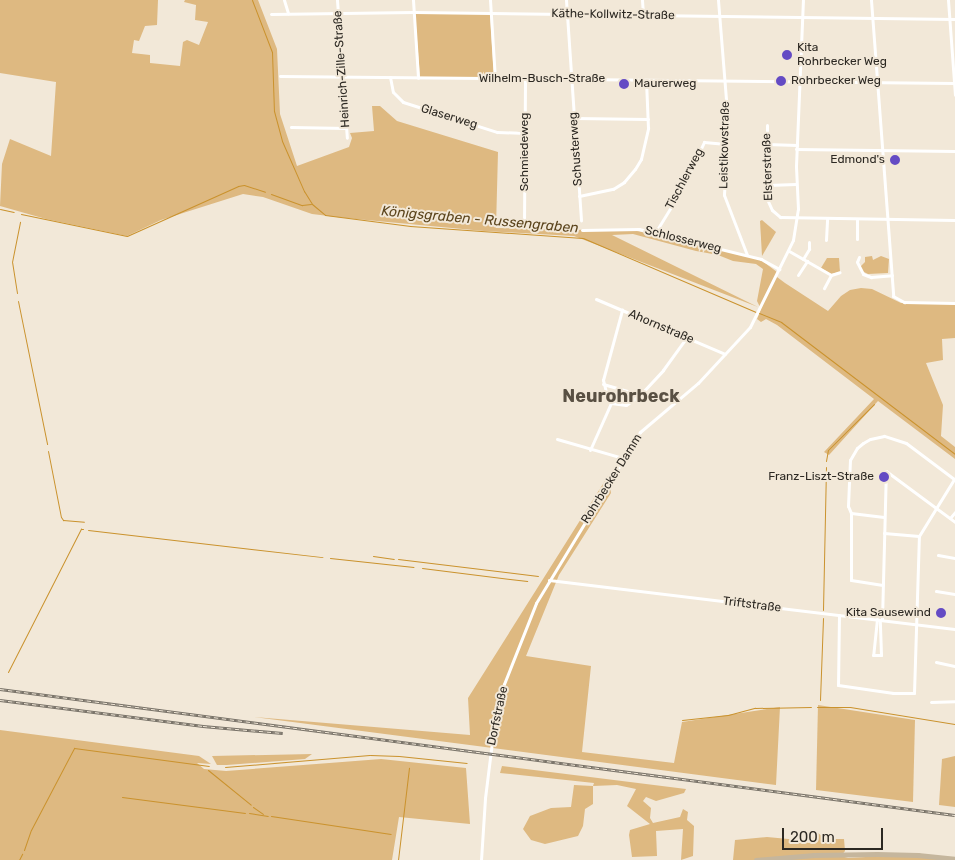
<!DOCTYPE html>
<meta charset="utf-8">
<style>
body{margin:0}
#map{position:relative;width:955px;height:860px;overflow:hidden;background:#f2e8d8;font-family:Rubik,sans-serif}
div>[style]{position:absolute}
[style*='--x']{left:calc(var(--x)*1px);top:calc(var(--y)*1px);width:calc(var(--w)*1px);rotate:calc(var(--a)*1deg)}
.green>*{inset:0;background:#deb981}
.stream>*{height:1px;margin:-0.5px;padding:0 0.5px;transform-origin:0.5px;border-radius:0.5px;background:#ca922d}
.street>*{height:3px;margin:-1.5px;padding:0 1.5px;transform-origin:1.5px;border-radius:1.5px;background:#fff}
.secondary>*{height:4.5px;margin:-2.25px;padding:0 2.25px;transform-origin:2.25px;border-radius:2.25px;background:#c5b69d}
.rail>*{height:3px;margin-top:-1.5px;transform-origin:0;background:repeating-linear-gradient(90deg,#f2e8d8 0 4px,#767066 0 8px);box-sizing:border-box;border-block:1px solid #767066}
.dots>*{width:14px;height:14px;translate:-50% -50%;box-sizing:border-box;border:2px solid #f2e8d8;border-radius:50%}
span{translate:-50% -50%;white-space:nowrap;text-align:center;line-height:1.15;-webkit-text-stroke:4px #f2e8d8;paint-order:stroke}
.street-label{font-size:12px;color:#2c2822}
.poi-label{font-size:12px;color:#2c2822}
.left{translate:0 -50%;text-align:left}
.right{translate:-100% -50%;text-align:right}
.water-label{font-size:14px;color:#5b441c;font-style:italic}
.district-label{font-size:18px;color:#595043;font-weight:700}
.scale{position:absolute;left:782px;top:828px;width:101px;height:22px;box-sizing:border-box;border:2px solid #2c2822;border-top:0;padding-left:6px;font-size:15px;line-height:18px;white-space:nowrap;color:#2c2822;-webkit-text-stroke:4px #f2e8d8;paint-order:stroke}
</style>
<div id="map">
<div class="green">
<div style="clip-path:polygon(0 0,158px 0,157px 25px,145px 26px,139px 41px,134px 40px,132px 53px,150px 55px,150px 63px,180px 66px,183px 42px,187px 40px,199px 45px,208px 22px,195px 20px,196px 5px,184px 2px,185px 0,258px 0,277px 49px,280px 114px,297px 166px,349px 147px,352px 138px,350px 133px,374px 131px,372px 106px,380px 106px,397px 121px,498px 152px,496px 228px,637px 231px,743px 255px,761px 260px,777px 272px,777px 277px,785px 283px,828px 311px,841px 296px,850px 290px,861px 288px,872px 289px,901px 303px,955px 304px,955px 338px,942px 339px,943px 360px,926px 363px,943px 405px,941px 436px,955px 447px,955px 459px,878px 401px,829px 455px,824px 452px,874px 399px,777px 325px,766px 319px,761px 322px,757px 319px,761px 309px,757px 301px,763px 269px,756px 264px,733px 261px,718px 255px,696px 251px,633px 234px,612px 235px,758px 307px,574px 236px,484px 231px,345px 218px,312px 214px,263px 197px,243px 194px,161px 220px,127px 236px,46px 219px,0 206px,2px 164px,10px 139px,51px 156px,56px 82px,0 73px)"></div>
<div style="clip-path:polygon(415px 14px,490px 14px,494px 78px,420px 77px)"></div>
<div style="clip-path:polygon(762px 220px,776px 232px,762px 256px,760px 221px)"></div>
<div style="clip-path:polygon(872px 256px,873px 260px,881px 256px,889px 259px,888px 273px,868px 274px,860px 270px,861px 266px,865px 262px,865px 257px)"></div>
<div style="clip-path:polygon(827px 258px,839px 258px,840px 272px,831px 274px,821px 268px)"></div>
<div style="clip-path:polygon(608px 476px,611px 493px,559px 575px,526px 656px,591px 666px,582px 752px,674px 763px,682px 722px,780px 707px,776px 785px,254px 717px,470px 735px,468px 698px)"></div>
<div style="clip-path:polygon(818px 705px,915px 720px,913px 802px,816px 790px)"></div>
<div style="clip-path:polygon(0 730px,199px 756px,211px 764px,197px 763px,204px 769px,226px 771px,381px 759px,466px 768px,470px 824px,399px 817px,392px 860px,0 860px)"></div>
<div style="clip-path:polygon(312px 754px,305px 759px,227px 765px,217px 765px,212px 756px)"></div>
<div style="clip-path:polygon(955px 756px,955px 807px,939px 805px,942px 759px)"></div>
<div style="clip-path:polygon(502px 766px,686px 789px,684px 793px,656px 801px,646px 797px,643px 801px,651px 808px,650px 818px,653px 823px,680px 817px,683px 809px,688px 812px,687px 820px,694px 826px,693px 856px,681px 860px,683px 829px,656px 831px,657px 856px,632px 857px,629px 835px,630px 830px,650px 824px,627px 806px,636px 789px,617px 785px,593px 786px,593px 804px,585px 809px,583px 826px,578px 836px,545px 844px,531px 840px,523px 829px,530px 816px,551px 808px,571px 807px,574px 785px,593px 786px,594px 783px,500px 773px)"></div>
<div style="clip-path:polygon(817px 832px,825px 839px,844px 839px,845px 851px,841px 856px,848px 858px,884px 856px,919px 856px,946px 860px,733px 860px,735px 840px,767px 837px,799px 840px,809px 843px)"></div>
</div>
<div class="stream">
<div style="--x:252;--y:0;--w:56;--a:69"></div>
<div style="--x:272;--y:52;--w:59;--a:88.1"></div>
<div style="--x:274;--y:111;--w:31;--a:75"></div>
<div style="--x:282;--y:141;--w:55;--a:66.3"></div>
<div style="--x:304;--y:191;--w:15;--a:58"></div>
<div style="--x:312;--y:204;--w:17;--a:40"></div>
<div style="--x:325;--y:215;--w:86;--a:7.4"></div>
<div style="--x:410;--y:226;--w:173;--a:4"></div>
<div style="--x:583;--y:238;--w:188;--a:23.2"></div>
<div style="--x:271;--y:194;--w:33;--a:20"></div>
<div style="--x:302;--y:205;--w:9;--a:-6"></div>
<div style="--x:0;--y:209;--w:14;--a:12"></div>
<div style="--x:21;--y:214;--w:108;--a:11.7"></div>
<div style="--x:127;--y:236;--w:122;--a:-24.2"></div>
<div style="--x:238;--y:186;--w:6;--a:-9"></div>
<div style="--x:244;--y:185;--w:22;--a:18"></div>
<div style="--x:17;--y:293;--w:31;--a:-99"></div>
<div style="--x:12;--y:262;--w:41;--a:-78.7"></div>
<div style="--x:18;--y:301;--w:146;--a:78.5"></div>
<div style="--x:759;--y:313;--w:24;--a:22"></div>
<div style="--x:781;--y:322;--w:218;--a:37.2"></div>
<div style="--x:48;--y:451;--w:67;--a:78.9"></div>
<div style="--x:61;--y:517;--w:4;--a:56"></div>
<div style="--x:63;--y:520;--w:21;--a:5"></div>
<div style="--x:826;--y:461;--w:11;--a:-80"></div>
<div style="--x:828;--y:450;--w:65;--a:-45"></div>
<div style="--x:88;--y:530;--w:236;--a:6.6"></div>
<div style="--x:373;--y:556;--w:21;--a:8"></div>
<div style="--x:330;--y:558;--w:84;--a:6.1"></div>
<div style="--x:398;--y:559;--w:141;--a:6.9"></div>
<div style="--x:422;--y:568;--w:106;--a:7.1"></div>
<div style="--x:823;--y:610;--w:143;--a:-88.8"></div>
<div style="--x:8;--y:672;--w:161;--a:-63"></div>
<div style="--x:81;--y:529;--w:2;--a:0"></div>
<div style="--x:820;--y:700;--w:82;--a:-87.9"></div>
<div style="--x:817;--y:707;--w:33;--a:0"></div>
<div style="--x:850;--y:707;--w:106;--a:9.2"></div>
<div style="--x:682;--y:720;--w:46;--a:-6.2"></div>
<div style="--x:728;--y:715;--w:28;--a:-15"></div>
<div style="--x:755;--y:708;--w:56;--a:-1"></div>
<div style="--x:225;--y:767;--w:145;--a:-4.7"></div>
<div style="--x:370;--y:755;--w:29;--a:2"></div>
<div style="--x:399;--y:756;--w:68;--a:5.9"></div>
<div style="--x:208;--y:770;--w:55;--a:39.1"></div>
<div style="--x:122;--y:797;--w:124;--a:7.4"></div>
<div style="--x:253;--y:807;--w:12;--a:35"></div>
<div style="--x:249;--y:813;--w:19;--a:9"></div>
<div style="--x:271;--y:816;--w:121;--a:8.5"></div>
<div style="--x:24;--y:850;--w:21;--a:-71"></div>
<div style="--x:31;--y:830;--w:93;--a:-62.3"></div>
<div style="--x:74;--y:748;--w:136;--a:7.6"></div>
<div style="--x:19;--y:860;--w:7;--a:-63"></div>
<div style="--x:398;--y:860;--w:93;--a:-83.2"></div>
</div>
<div class="street">
<div style="--x:284;--y:0;--w:14;--a:73"></div>
<div style="--x:337;--y:0;--w:138;--a:85.9"></div>
<div style="--x:413;--y:0;--w:78;--a:86.3"></div>
<div style="--x:490;--y:0;--w:79;--a:86.4"></div>
<div style="--x:566;--y:0;--w:221;--a:86.1"></div>
<div style="--x:642;--y:0;--w:15;--a:86"></div>
<div style="--x:718;--y:0;--w:123;--a:85.4"></div>
<div style="--x:728;--y:123;--w:72;--a:93.2"></div>
<div style="--x:724;--y:195;--w:64;--a:69"></div>
<div style="--x:871;--y:0;--w:297;--a:85.7"></div>
<div style="--x:893;--y:296;--w:13;--a:29"></div>
<div style="--x:904;--y:302;--w:51;--a:1.1"></div>
<div style="--x:948;--y:0;--w:95;--a:85.8"></div>
<div style="--x:271;--y:14;--w:143;--a:-0.8"></div>
<div style="--x:414;--y:12;--w:541;--a:0.74"></div>
<div style="--x:280;--y:76;--w:675;--a:0.59"></div>
<div style="--x:390;--y:77;--w:15;--a:79"></div>
<div style="--x:393;--y:92;--w:14;--a:45"></div>
<div style="--x:403;--y:102;--w:99;--a:17.7"></div>
<div style="--x:497;--y:132;--w:28;--a:2"></div>
<div style="--x:574;--y:118;--w:74;--a:0.8"></div>
<div style="--x:767;--y:125;--w:74;--a:90"></div>
<div style="--x:767;--y:199;--w:12;--a:66"></div>
<div style="--x:772;--y:210;--w:11;--a:41"></div>
<div style="--x:780;--y:217;--w:175;--a:1"></div>
<div style="--x:291;--y:127;--w:55;--a:1"></div>
<div style="--x:766;--y:144;--w:31;--a:2"></div>
<div style="--x:796;--y:149;--w:159;--a:0.7"></div>
<div style="--x:767;--y:185;--w:29;--a:-2"></div>
<div style="--x:579;--y:196;--w:35;--a:-12"></div>
<div style="--x:613;--y:189;--w:13;--a:-32"></div>
<div style="--x:624;--y:182;--w:17;--a:-50"></div>
<div style="--x:635;--y:169;--w:12;--a:-59"></div>
<div style="--x:641;--y:159;--w:32;--a:-77"></div>
<div style="--x:648;--y:128;--w:48;--a:-92.4"></div>
<div style="--x:524;--y:224;--w:145;--a:-89.6"></div>
<div style="--x:582;--y:230;--w:57;--a:-1"></div>
<div style="--x:639;--y:229;--w:126;--a:13.8"></div>
<div style="--x:761;--y:259;--w:21;--a:29"></div>
<div style="--x:655;--y:233;--w:52;--a:-58.5"></div>
<div style="--x:682;--y:189;--w:52;--a:-64.9"></div>
<div style="--x:704;--y:142;--w:22;--a:5"></div>
<div style="--x:857;--y:239;--w:20;--a:-90"></div>
<div style="--x:826;--y:240;--w:21;--a:-87"></div>
<div style="--x:789;--y:251;--w:48;--a:29.7"></div>
<div style="--x:831;--y:275;--w:15;--a:118"></div>
<div style="--x:859;--y:257;--w:5;--a:112"></div>
<div style="--x:857;--y:262;--w:13;--a:63"></div>
<div style="--x:863;--y:274;--w:9;--a:21"></div>
<div style="--x:871;--y:277;--w:21;--a:-5"></div>
<div style="--x:803;--y:259;--w:12;--a:-59"></div>
<div style="--x:809;--y:249;--w:7;--a:-90"></div>
<div style="--x:798;--y:275;--w:17;--a:-57"></div>
<div style="--x:831;--y:275;--w:9;--a:-18"></div>
<div style="--x:596;--y:299;--w:140;--a:23.1"></div>
<div style="--x:603;--y:384;--w:37;--a:16"></div>
<div style="--x:611;--y:403;--w:15;--a:8"></div>
<div style="--x:626;--y:405;--w:17;--a:-36"></div>
<div style="--x:640;--y:395;--w:34;--a:-47"></div>
<div style="--x:663;--y:370;--w:39;--a:-54"></div>
<div style="--x:611;--y:403;--w:4;--a:-135"></div>
<div style="--x:608;--y:400;--w:21;--a:-104"></div>
<div style="--x:603;--y:380;--w:73;--a:-74.8"></div>
<div style="--x:557;--y:439;--w:69;--a:16.1"></div>
<div style="--x:590;--y:450;--w:51;--a:-65.9"></div>
<div style="--x:851;--y:513;--w:33;--a:7"></div>
<div style="--x:950;--y:518;--w:8;--a:-50"></div>
<div style="--x:884;--y:533;--w:35;--a:5"></div>
<div style="--x:938;--y:555;--w:17;--a:10"></div>
<div style="--x:549;--y:580;--w:409;--a:6.9"></div>
<div style="--x:936;--y:591;--w:19;--a:9"></div>
<div style="--x:839;--y:615;--w:70;--a:90.8"></div>
<div style="--x:838;--y:685;--w:56;--a:8.3"></div>
<div style="--x:893;--y:693;--w:21;--a:0"></div>
<div style="--x:914;--y:693;--w:157;--a:-88.2"></div>
<div style="--x:919;--y:536;--w:67;--a:-58.4"></div>
<div style="--x:954;--y:479;--w:60;--a:-143.1"></div>
<div style="--x:906;--y:443;--w:23;--a:-162"></div>
<div style="--x:884;--y:436;--w:14;--a:168"></div>
<div style="--x:870;--y:439;--w:8;--a:150"></div>
<div style="--x:863;--y:443;--w:8;--a:140"></div>
<div style="--x:857;--y:448;--w:14;--a:120"></div>
<div style="--x:850;--y:460;--w:46;--a:92.5"></div>
<div style="--x:848;--y:506;--w:8;--a:67"></div>
<div style="--x:851;--y:513;--w:67;--a:90"></div>
<div style="--x:851;--y:580;--w:32;--a:9"></div>
<div style="--x:877;--y:619;--w:36;--a:96"></div>
<div style="--x:873;--y:655;--w:8;--a:0"></div>
<div style="--x:881;--y:655;--w:35;--a:-92"></div>
<div style="--x:882;--y:620;--w:149;--a:-88.5"></div>
<div style="--x:886;--y:471;--w:86;--a:36.5"></div>
<div style="--x:936;--y:662;--w:19;--a:12"></div>
<div style="--x:931;--y:702;--w:24;--a:-2"></div>
<div style="--x:481;--y:860;--w:62;--a:-86.3"></div>
<div style="--x:485;--y:798;--w:89;--a:-82.9"></div>
<div style="--x:496;--y:710;--w:27;--a:-73"></div>
<div style="--x:504;--y:684;--w:87;--a:-68.4"></div>
<div style="--x:536;--y:603;--w:200;--a:-58.7"></div>
<div style="--x:640;--y:432;--w:76;--a:-40.2"></div>
<div style="--x:698;--y:383;--w:76;--a:-47.1"></div>
<div style="--x:750;--y:327;--w:97;--a:-63.7"></div>
<div style="--x:793;--y:240;--w:31;--a:-81"></div>
<div style="--x:798;--y:209;--w:43;--a:-92.7"></div>
<div style="--x:796;--y:166;--w:166;--a:-87.6"></div>
</div>
<div class="secondary">
<div style="--x:756;--y:860;--w:58;--a:-4.9"></div>
<div style="--x:814;--y:855;--w:63;--a:-0.9"></div>
<div style="--x:877;--y:854;--w:41;--a:1.4"></div>
<div style="--x:918;--y:855;--w:37;--a:6"></div>
</div>
<div class="rail">
<div style="--x:0;--y:689;--w:963;--a:7.52"></div>
<div style="--x:0;--y:700;--w:205;--a:7.3"></div>
<div style="--x:203;--y:726;--w:80;--a:5"></div>
</div>
<div class="dots">
<div style="left:787px;top:55px;background:#644bc4"></div>
<div style="left:781px;top:81px;background:#644bc4"></div>
<div style="left:624px;top:84px;background:#644bc4"></div>
<div style="left:895px;top:160px;background:#644bc4"></div>
<div style="left:884px;top:477px;background:#644bc4"></div>
<div style="left:941px;top:613px;background:#644bc4"></div>
</div>
<div class="street-label">
<span style="left:613px;top:15px;rotate:1deg">Käthe-Kollwitz-Straße</span>
<span style="left:342px;top:69px;rotate:-94deg">Heinrich-Zille-Straße</span>
<span style="left:542px;top:79px">Wilhelm-Busch-Straße</span>
<span style="left:449px;top:117px;rotate:17deg">Glaserweg</span>
<span style="left:725px;top:145px;rotate:-89deg">Leistikowstraße</span>
<span style="left:576px;top:149px;rotate:-94deg">Schusterweg</span>
<span style="left:525px;top:152px;rotate:-90deg">Schmiedeweg</span>
<span style="left:768px;top:167px;rotate:-92deg">Elsterstraße</span>
<span style="left:685px;top:179px;rotate:-62deg">Tischlerweg</span>
<span style="left:683px;top:240px;rotate:14deg">Schlosserweg</span>
<span style="left:661px;top:327px;rotate:23deg">Ahornstraße</span>
<span style="left:612px;top:479px;rotate:-58deg">Rohrbecker Damm</span>
<span style="left:752px;top:605px;rotate:7deg">Triftstraße</span>
<span style="left:498px;top:716px;rotate:-78deg">Dorfstraße</span>
</div>
<div class="poi-label">
<span class="left" style="left:797px;top:55px">Kita<br>Rohrbecker Weg</span>
<span class="left" style="left:791px;top:81px">Rohrbecker Weg</span>
<span class="left" style="left:634px;top:84px">Maurerweg</span>
<span class="right" style="left:885px;top:160px">Edmond's</span>
<span class="right" style="left:874px;top:477px">Franz-Liszt-Straße</span>
<span class="right" style="left:931px;top:613px">Kita Sausewind</span>
</div>
<div class="water-label">
<span style="left:480px;top:220px;rotate:5deg">Königsgraben - Russengraben</span>
</div>
<div class="district-label">
<span style="left:621px;top:396px">Neurohrbeck</span>
</div>
<div class="scale">200 m</div>
</div>
